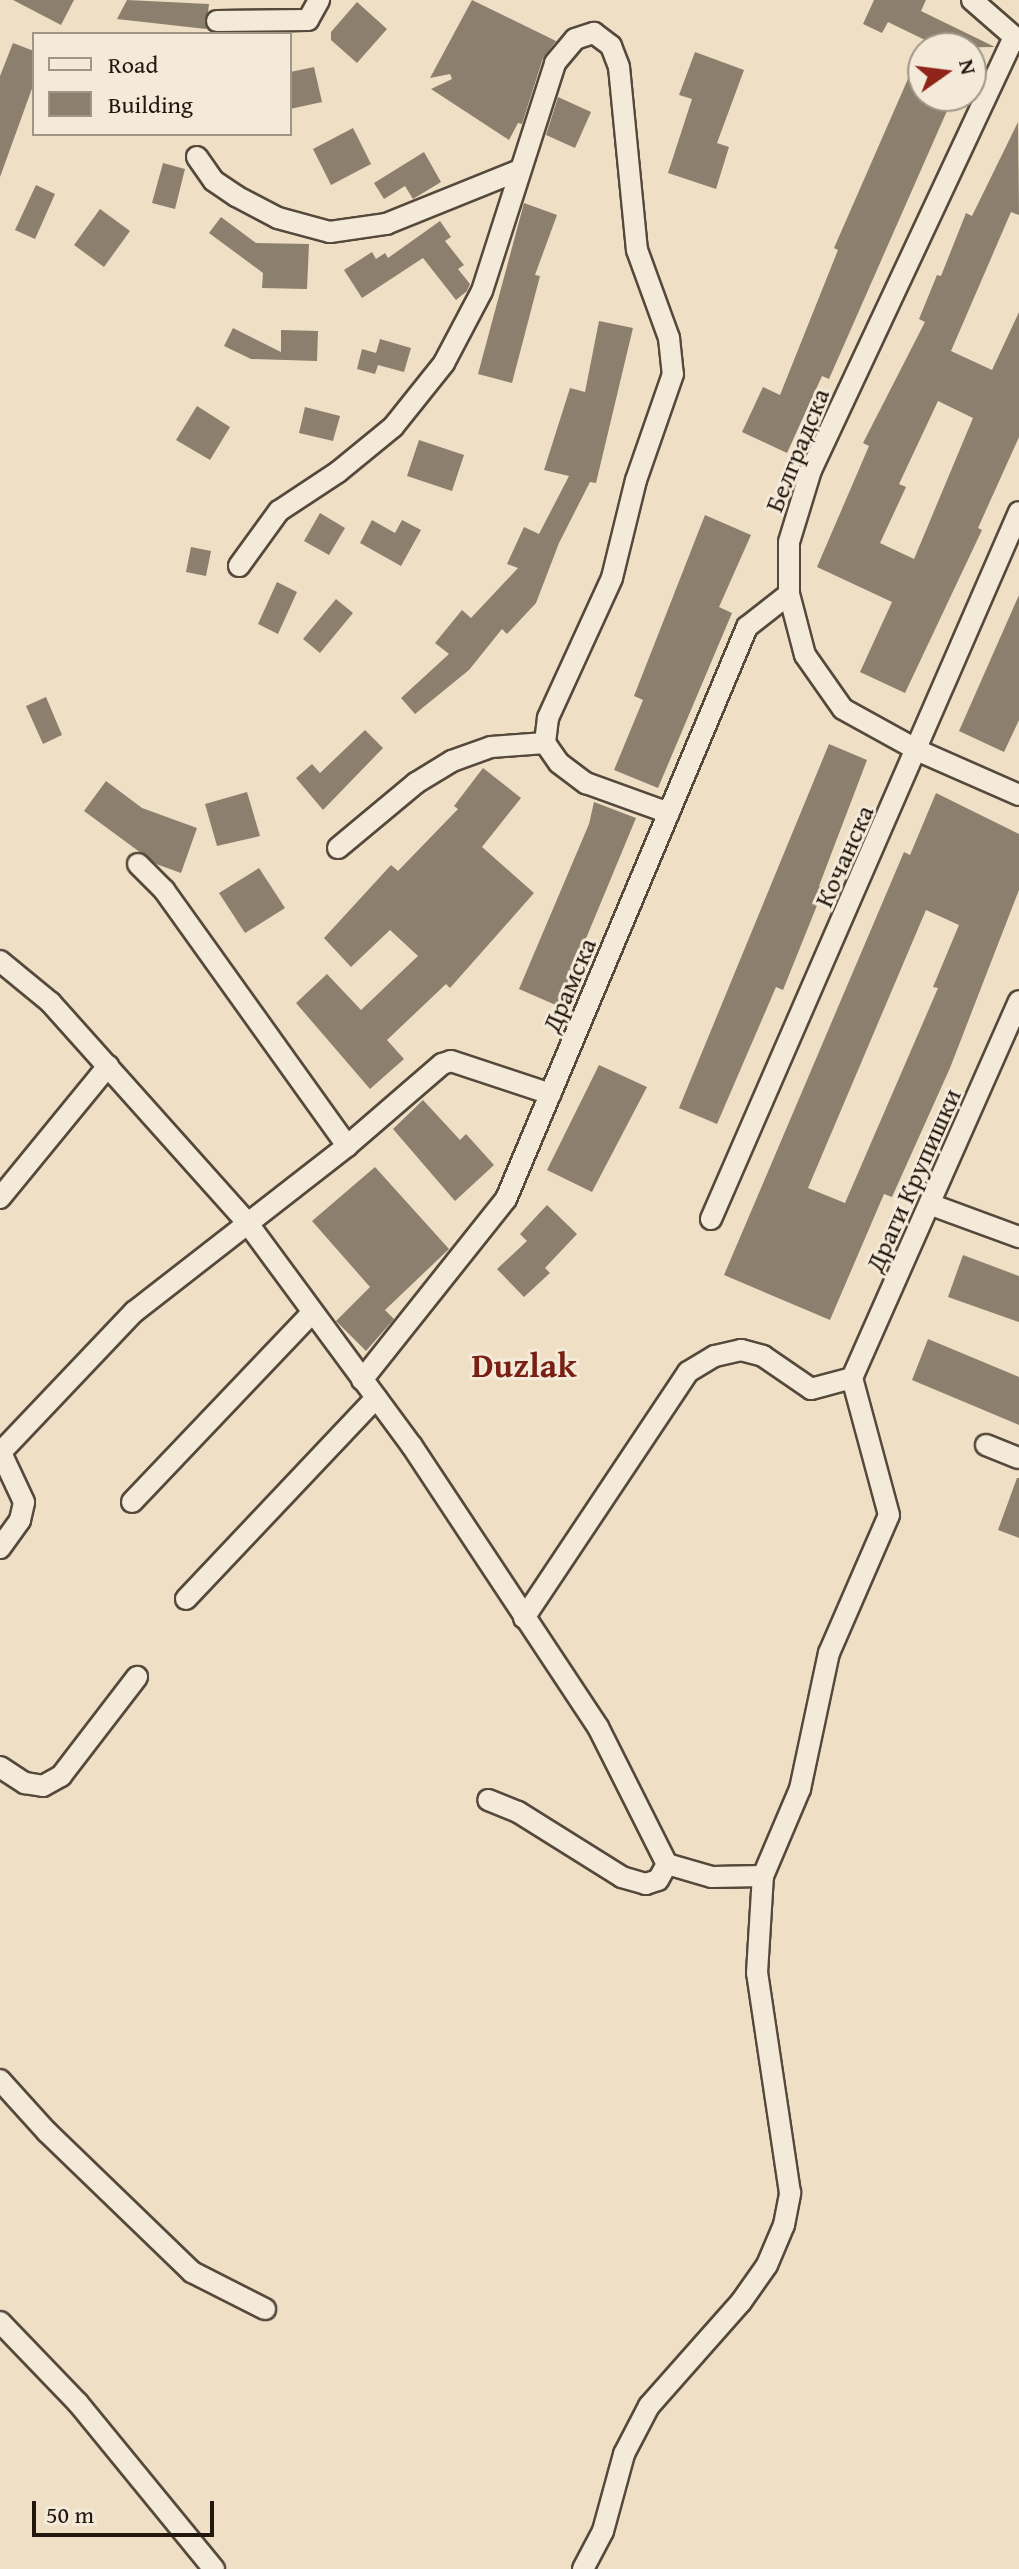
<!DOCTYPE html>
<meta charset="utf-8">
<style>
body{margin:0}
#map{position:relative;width:1019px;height:2569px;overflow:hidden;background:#eedfc5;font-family:"Gentium Book Plus",serif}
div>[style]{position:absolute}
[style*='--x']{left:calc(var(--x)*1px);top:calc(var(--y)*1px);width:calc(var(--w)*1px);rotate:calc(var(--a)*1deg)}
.building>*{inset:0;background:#8c7f6e}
.roads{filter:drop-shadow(2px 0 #55493c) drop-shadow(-2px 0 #55493c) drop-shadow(0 2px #55493c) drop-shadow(0 -2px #55493c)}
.street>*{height:20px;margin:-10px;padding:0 10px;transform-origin:10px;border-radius:10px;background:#f4ead9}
span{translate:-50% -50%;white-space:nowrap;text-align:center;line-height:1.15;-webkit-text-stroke:6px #f4ead9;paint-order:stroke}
.street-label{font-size:26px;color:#22170f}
.district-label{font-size:34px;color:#7a1f14;font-weight:700}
.legend{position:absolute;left:32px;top:32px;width:260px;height:104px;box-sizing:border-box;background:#f4ead9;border:2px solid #a09688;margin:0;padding:10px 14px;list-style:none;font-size:24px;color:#22170f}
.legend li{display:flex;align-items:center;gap:16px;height:40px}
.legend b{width:40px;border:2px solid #a09688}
.north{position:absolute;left:907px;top:32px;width:80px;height:80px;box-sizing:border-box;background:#f4ead9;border:2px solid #a09688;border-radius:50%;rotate:76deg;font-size:22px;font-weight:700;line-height:32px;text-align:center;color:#22170f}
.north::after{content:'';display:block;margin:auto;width:28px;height:36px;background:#8f2418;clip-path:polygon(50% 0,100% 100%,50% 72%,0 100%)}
.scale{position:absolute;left:32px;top:2501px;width:182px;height:36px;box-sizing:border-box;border:4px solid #22170f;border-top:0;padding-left:10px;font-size:24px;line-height:28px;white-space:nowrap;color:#22170f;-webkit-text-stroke:6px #f4ead9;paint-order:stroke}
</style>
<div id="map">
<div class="building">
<div style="clip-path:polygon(13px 0,74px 0,61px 25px)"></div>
<div style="clip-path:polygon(127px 0,209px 4px,206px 29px,117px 19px)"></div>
<div style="clip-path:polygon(472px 0,556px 41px,543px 58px,522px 124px,518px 123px,509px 140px,431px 89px,452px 79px,450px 74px,430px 78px)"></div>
<div style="clip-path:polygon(874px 0,926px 0,921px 11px,995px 47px,923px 48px,923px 96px,950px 104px,829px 379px,822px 376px,787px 453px,742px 432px,763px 387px,780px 395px,838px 250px,834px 248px,925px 40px,888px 22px,882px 33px,863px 24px)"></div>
<div style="clip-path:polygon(357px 2px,387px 29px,357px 63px,331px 40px,331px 32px)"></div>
<div style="clip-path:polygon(13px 43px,34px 51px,34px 83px,0 177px,0 76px)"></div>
<div style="clip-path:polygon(695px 52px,744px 70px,717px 143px,729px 147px,716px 189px,668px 173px,692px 99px,679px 95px)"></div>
<div style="clip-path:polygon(314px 67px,322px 102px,290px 109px,290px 72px)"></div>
<div style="clip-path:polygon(558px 97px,591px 112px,575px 148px,546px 135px)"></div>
<div style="clip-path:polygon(evenodd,1018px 122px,1019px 215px,1011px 212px,951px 351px,992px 370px,1019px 312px,1019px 437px,978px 528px,982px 530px,905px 693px,860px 672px,892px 602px,817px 567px,869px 446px,863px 443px,925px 322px,919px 319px,937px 275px,941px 276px,966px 213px,972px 216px,1018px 122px,938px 401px,973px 418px,914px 559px,880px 543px,906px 487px,899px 484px,938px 401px)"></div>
<div style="clip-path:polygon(353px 128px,371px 164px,331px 185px,313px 149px)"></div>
<div style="clip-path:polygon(424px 152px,441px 182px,413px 199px,405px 186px,384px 199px,374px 183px)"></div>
<div style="clip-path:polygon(163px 163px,185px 169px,175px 209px,152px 203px)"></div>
<div style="clip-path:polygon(36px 185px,55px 194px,35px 239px,15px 230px)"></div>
<div style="clip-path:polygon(524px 203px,557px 215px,535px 275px,540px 276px,512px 383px,478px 374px)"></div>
<div style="clip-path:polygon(100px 209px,130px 231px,104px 267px,74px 245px)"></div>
<div style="clip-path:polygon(221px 217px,256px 243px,309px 244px,307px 289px,262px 288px,263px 273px,209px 233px)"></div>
<div style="clip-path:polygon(440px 221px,451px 237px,445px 241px,464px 265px,458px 269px,470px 284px,467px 291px,456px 300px,423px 258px,362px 298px,344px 270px,372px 252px,376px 259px,385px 253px,388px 258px)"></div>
<div style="clip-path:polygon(599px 321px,633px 328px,596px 483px,590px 482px,559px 543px,536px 603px,507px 634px,502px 629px,469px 670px,415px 714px,401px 698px,449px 654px,435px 643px,462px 610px,471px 618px,518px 568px,507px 564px,524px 527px,539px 534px,569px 476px,544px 470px,570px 388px,585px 392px)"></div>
<div style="clip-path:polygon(233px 328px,281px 352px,281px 330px,318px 331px,317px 361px,251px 359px,224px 346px)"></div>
<div style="clip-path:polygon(380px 339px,411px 348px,404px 372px,378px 365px,375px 374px,357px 369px,362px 349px,376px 353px)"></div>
<div style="clip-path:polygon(197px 406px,230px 427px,210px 460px,176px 440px)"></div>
<div style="clip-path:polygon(305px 407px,340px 416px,333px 441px,299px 433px)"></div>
<div style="clip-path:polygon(419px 440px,464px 455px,452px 491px,407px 476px)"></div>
<div style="clip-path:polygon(320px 513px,345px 528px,329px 555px,304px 541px)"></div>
<div style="clip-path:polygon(705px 515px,751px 535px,719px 607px,732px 613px,658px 788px,614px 770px,643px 700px,634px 696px)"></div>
<div style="clip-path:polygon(372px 520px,395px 533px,402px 520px,421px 530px,401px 566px,360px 543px)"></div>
<div style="clip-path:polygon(191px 547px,211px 551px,206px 576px,186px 572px)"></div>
<div style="clip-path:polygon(277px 582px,297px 592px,278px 634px,258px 624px)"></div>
<div style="clip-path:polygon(1019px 595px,1019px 720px,1004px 752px,959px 731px)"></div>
<div style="clip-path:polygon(336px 599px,353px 613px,320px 653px,303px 639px)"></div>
<div style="clip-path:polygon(46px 697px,62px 735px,43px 744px,26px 706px)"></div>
<div style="clip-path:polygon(365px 730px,383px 748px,323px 810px,296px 778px,312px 764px,320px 773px)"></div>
<div style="clip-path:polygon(829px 744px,867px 760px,819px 886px,824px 888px,783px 990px,776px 987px,717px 1124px,679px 1108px)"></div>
<div style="clip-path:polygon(483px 768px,521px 798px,482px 847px,534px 893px,450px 988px,446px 984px,387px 1040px,404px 1059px,370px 1089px,296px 1003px,327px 974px,361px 1010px,418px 956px,390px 930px,351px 967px,324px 938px,391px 865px,398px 871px,458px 809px,454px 806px)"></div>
<div style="clip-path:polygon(106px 781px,142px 808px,197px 828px,181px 873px,156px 864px,84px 811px)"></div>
<div style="clip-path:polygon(247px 792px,260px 836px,217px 846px,205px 804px)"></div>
<div style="clip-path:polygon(evenodd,936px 793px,1019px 834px,1019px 890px,950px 1068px,892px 1197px,884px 1194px,830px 1320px,724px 1275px,904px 852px,910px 855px,936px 793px,926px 910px,959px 925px,933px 987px,938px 988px,845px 1203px,808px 1188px,926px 910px)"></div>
<div style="clip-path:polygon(594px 802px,636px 818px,558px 1006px,519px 989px,589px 824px)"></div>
<div style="clip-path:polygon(259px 868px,285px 908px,245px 933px,219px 893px)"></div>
<div style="clip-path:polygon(599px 1065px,647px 1087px,592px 1192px,547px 1170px)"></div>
<div style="clip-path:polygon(423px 1100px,460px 1140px,466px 1134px,494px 1165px,455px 1201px,393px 1129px)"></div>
<div style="clip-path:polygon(375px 1167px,449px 1249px,385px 1310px,394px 1319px,366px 1351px,336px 1321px,370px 1287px,312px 1221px)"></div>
<div style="clip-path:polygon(547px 1205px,577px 1234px,545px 1268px,550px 1273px,524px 1297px,497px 1269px,527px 1241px,520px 1234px)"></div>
<div style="clip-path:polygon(963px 1255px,1019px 1276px,1019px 1322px,948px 1297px)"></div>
<div style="clip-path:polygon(928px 1339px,1019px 1377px,1019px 1425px,912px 1380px)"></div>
<div style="clip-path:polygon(1017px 1478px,1019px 1478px,1019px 1538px,998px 1530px)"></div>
</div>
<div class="roads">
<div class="street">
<div style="--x:972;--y:0;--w:62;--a:41.1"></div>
<div style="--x:217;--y:21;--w:91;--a:-0.6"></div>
<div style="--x:308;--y:20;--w:23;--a:-61"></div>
<div style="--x:1014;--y:37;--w:478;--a:115.1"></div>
<div style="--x:811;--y:470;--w:75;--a:107"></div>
<div style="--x:789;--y:542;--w:52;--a:90"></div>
<div style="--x:789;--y:594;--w:63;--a:75.3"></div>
<div style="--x:805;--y:655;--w:66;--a:54.9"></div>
<div style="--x:843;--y:709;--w:87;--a:28.9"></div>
<div style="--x:919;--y:751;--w:109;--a:23.7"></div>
<div style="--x:197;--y:157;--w:29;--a:55"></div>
<div style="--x:214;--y:181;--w:27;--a:34"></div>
<div style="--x:236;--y:196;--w:47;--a:27.6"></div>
<div style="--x:278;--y:218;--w:54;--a:15.1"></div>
<div style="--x:330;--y:232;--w:57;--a:-8.1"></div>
<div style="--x:386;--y:224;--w:141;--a:-22"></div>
<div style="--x:239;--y:566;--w:68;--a:-54"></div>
<div style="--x:279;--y:511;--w:71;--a:-33.5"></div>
<div style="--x:338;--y:472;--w:71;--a:-39.3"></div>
<div style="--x:393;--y:427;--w:82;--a:-51.4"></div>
<div style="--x:444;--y:363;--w:81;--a:-62.2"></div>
<div style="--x:482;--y:291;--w:239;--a:-72.2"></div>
<div style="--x:555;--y:63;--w:31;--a:-50"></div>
<div style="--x:575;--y:39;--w:20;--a:-18"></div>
<div style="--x:594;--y:33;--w:21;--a:37"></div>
<div style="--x:611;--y:46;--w:22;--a:69"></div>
<div style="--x:619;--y:67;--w:184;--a:84.4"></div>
<div style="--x:637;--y:250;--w:94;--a:70"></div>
<div style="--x:669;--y:338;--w:36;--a:84"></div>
<div style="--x:673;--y:374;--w:112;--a:109.2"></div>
<div style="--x:636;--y:480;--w:101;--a:103.8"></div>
<div style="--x:612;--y:578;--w:154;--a:114.6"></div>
<div style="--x:548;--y:718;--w:25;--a:97"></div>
<div style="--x:545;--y:743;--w:24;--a:55"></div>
<div style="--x:559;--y:763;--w:34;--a:37"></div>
<div style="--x:586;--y:783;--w:88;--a:19.9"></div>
<div style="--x:338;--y:848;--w:102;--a:-39.8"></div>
<div style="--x:416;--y:783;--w:42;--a:-31.4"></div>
<div style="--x:452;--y:761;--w:41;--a:-19.7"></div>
<div style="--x:491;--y:747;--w:54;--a:-4.2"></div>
<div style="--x:138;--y:864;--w:37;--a:45"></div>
<div style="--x:164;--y:890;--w:315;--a:54.4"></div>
<div style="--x:0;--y:961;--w:65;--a:39.4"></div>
<div style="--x:50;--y:1002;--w:294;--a:48.2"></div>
<div style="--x:246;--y:1221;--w:280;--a:53.6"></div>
<div style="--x:412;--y:1446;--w:337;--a:56.5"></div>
<div style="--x:598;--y:1727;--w:153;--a:63.3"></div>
<div style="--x:667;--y:1864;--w:18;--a:119"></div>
<div style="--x:658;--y:1880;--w:13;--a:162"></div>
<div style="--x:646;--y:1884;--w:25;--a:-164"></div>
<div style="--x:622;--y:1877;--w:123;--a:-148"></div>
<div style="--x:518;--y:1812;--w:32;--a:-158"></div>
<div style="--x:0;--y:1198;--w:171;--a:-50.7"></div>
<div style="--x:932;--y:1205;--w:93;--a:20.2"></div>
<div style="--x:711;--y:1219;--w:771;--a:-66.46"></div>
<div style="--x:852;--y:1378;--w:412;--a:-66.1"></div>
<div style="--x:362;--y:1380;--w:231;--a:-51.5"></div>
<div style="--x:506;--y:1199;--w:621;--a:-67.15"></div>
<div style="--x:747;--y:627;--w:53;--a:-38.2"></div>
<div style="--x:986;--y:1445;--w:35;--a:22"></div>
<div style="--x:0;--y:1453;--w:195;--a:-46.5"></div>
<div style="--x:134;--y:1312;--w:270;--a:-37.9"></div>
<div style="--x:347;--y:1146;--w:125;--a:-40.8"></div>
<div style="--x:442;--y:1064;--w:9;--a:-18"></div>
<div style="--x:451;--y:1061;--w:105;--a:18.3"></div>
<div style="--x:132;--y:1502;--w:260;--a:-46.4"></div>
<div style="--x:0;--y:1548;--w:34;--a:-54"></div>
<div style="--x:20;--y:1520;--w:18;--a:-77"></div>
<div style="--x:24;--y:1502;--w:54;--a:-115.1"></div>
<div style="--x:186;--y:1599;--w:277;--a:-46.6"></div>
<div style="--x:524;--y:1618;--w:296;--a:-56.3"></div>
<div style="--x:688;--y:1372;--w:31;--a:-31"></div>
<div style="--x:715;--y:1356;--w:27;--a:-13"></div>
<div style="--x:741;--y:1350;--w:23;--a:15"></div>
<div style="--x:763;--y:1356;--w:58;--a:34.5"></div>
<div style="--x:811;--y:1389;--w:42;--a:-15"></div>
<div style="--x:0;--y:1767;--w:30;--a:33"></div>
<div style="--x:25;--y:1783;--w:18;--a:9"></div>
<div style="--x:43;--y:1786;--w:21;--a:-29"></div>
<div style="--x:61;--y:1776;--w:125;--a:-52.5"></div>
<div style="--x:667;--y:1864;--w:47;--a:16.1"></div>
<div style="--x:712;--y:1877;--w:51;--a:-1.1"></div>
<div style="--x:0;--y:2080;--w:70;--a:47.9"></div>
<div style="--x:47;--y:2132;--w:202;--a:44"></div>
<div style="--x:192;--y:2272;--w:82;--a:26.9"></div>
<div style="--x:0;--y:2322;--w:112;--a:46.1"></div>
<div style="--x:78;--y:2403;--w:215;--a:50.7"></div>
<div style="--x:583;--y:2569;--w:43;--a:-62.2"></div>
<div style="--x:603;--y:2531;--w:80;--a:-74.7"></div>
<div style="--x:624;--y:2454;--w:54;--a:-62.5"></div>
<div style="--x:649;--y:2406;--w:139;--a:-48.5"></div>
<div style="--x:741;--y:2302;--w:45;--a:-54.9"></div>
<div style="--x:767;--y:2265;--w:43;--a:-67"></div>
<div style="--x:784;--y:2225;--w:33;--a:-79"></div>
<div style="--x:790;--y:2193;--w:222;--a:-98.5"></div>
<div style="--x:757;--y:1973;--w:97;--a:-86.5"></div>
<div style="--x:763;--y:1876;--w:95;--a:-67"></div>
<div style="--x:800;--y:1789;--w:139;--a:-78"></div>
<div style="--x:829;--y:1653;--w:150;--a:-66.5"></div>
<div style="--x:889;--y:1515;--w:142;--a:-105.1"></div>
</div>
</div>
<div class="street-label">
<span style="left:797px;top:450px;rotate:-68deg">Белградска</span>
<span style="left:844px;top:856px;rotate:-66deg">Кочанска</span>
<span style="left:569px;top:985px;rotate:-67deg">Драмска</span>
<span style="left:913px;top:1180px;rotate:-66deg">Драги Крупишки</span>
</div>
<div class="district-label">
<span style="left:524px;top:1365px">Duzlak</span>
</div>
<ul class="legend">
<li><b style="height:10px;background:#f4ead9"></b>Road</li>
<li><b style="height:22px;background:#8c7f6e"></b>Building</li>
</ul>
<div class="north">N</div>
<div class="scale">50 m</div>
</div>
